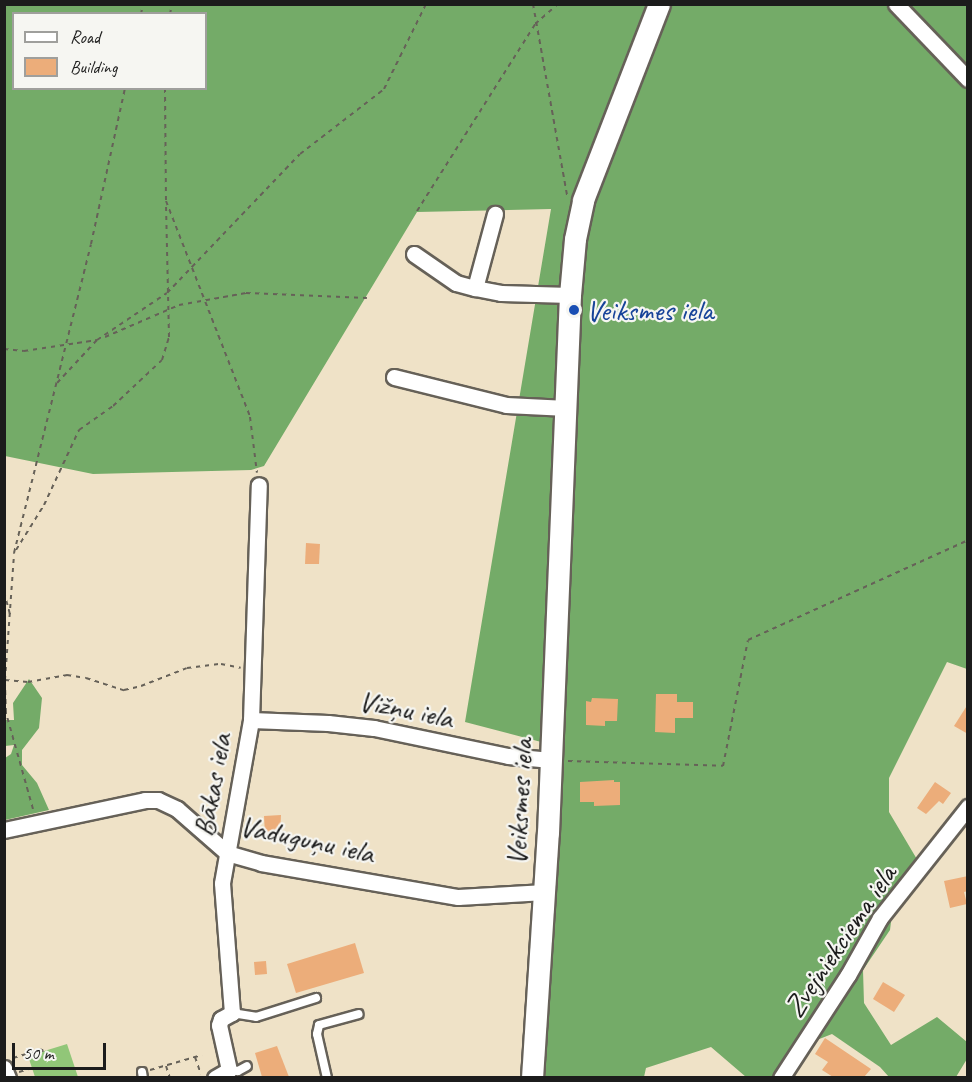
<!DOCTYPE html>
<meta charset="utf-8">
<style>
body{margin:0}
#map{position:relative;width:972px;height:1082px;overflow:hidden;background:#efe2c7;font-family:Caveat,sans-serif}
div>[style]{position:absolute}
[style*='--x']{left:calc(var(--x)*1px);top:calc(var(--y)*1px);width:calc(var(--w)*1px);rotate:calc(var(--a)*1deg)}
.green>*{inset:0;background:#91c678}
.forest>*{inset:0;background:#74ab68}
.building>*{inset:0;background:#ecad7a}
.path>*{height:2px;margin-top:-1px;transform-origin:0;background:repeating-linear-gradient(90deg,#666158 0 4.5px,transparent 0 9px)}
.roads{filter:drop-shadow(2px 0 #666158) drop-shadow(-2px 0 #666158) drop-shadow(0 2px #666158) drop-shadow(0 -2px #666158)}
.service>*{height:8px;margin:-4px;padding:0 4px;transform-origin:4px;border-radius:4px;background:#fff}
.minor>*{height:15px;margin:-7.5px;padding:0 7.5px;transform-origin:7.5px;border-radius:7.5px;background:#fff}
.secondary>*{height:21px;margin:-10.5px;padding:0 10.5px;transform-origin:10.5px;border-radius:10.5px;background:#fff}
.dots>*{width:16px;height:16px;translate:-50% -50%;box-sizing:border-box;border:3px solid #f6f6f2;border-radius:50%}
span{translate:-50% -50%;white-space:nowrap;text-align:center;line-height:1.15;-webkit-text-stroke:4.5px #f6f6f2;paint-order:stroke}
.transit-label{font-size:30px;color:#164399}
.left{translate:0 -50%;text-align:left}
.street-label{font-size:30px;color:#1c1c1c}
.frame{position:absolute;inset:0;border:6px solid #1c1c1c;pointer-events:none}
.legend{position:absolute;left:12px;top:12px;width:195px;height:78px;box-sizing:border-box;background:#f6f6f2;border:2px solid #9f9f9c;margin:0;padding:8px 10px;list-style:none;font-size:18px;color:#1c1c1c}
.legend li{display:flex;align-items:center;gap:12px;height:30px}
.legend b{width:30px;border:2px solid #9f9f9c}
.scale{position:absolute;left:12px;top:1043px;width:94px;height:27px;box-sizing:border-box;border:3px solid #1c1c1c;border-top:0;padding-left:8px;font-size:18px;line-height:21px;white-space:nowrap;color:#1c1c1c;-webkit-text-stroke:4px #f6f6f2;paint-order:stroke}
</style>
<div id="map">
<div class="green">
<div style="clip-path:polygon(67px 1044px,78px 1077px,35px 1077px,28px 1056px)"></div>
</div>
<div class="forest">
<div style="clip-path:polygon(evenodd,5px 5px,967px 5px,967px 669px,947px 662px,889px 778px,889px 812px,918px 861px,895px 890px,890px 930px,863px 970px,864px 1003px,891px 1045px,937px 1017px,967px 1042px,967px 1059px,956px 1077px,889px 1077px,880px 1067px,832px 1034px,794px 1049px,774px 1077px,746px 1077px,711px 1047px,646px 1068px,644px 1077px,545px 1077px,564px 748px,465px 722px,551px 209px,417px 212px,264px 466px,251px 470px,93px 474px,5px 456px,5px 5px,14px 14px,206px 14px,206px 88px,14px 88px,14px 14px)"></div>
<div style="clip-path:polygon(29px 679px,42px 698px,39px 728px,22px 750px,22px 765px,37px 783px,49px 810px,5px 820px,5px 758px,11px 754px,14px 745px,5px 746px,5px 720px,14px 720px,13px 703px)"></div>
</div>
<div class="building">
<div style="clip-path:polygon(306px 543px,320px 544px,319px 564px,305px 564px)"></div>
<div style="clip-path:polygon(656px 694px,677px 694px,677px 702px,693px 702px,693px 718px,675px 718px,675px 733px,655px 732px)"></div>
<div style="clip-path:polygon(592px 698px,618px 699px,617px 721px,605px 721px,605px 726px,586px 725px,586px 701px,591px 702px)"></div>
<div style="clip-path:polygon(968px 704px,968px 734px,954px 726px)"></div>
<div style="clip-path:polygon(614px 780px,614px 782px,620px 782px,620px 805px,594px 806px,594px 802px,580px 802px,580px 782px)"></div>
<div style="clip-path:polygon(935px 782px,951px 793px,943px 804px,939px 801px,926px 814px,917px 808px)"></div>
<div style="clip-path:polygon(281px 815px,280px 835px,265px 835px,264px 816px)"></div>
<div style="clip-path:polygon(968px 876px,968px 891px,964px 892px,967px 904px,950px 908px,944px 881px)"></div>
<div style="clip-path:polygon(355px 943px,364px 973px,296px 993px,287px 964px)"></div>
<div style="clip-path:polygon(266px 961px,267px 974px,255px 975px,254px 962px)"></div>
<div style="clip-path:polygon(883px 982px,905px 995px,894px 1012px,873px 999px)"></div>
<div style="clip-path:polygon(825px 1038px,871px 1069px,864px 1077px,833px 1077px,822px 1070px,828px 1062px,815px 1054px)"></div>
<div style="clip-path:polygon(277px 1046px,289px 1077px,262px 1077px,255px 1053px)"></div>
</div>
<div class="path">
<div style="--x:533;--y:4;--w:194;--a:79.9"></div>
<div style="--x:141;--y:14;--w:10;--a:-79"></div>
<div style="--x:170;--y:14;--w:10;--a:-79"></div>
<div style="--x:165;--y:88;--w:113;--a:89.5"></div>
<div style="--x:166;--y:201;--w:232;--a:68.7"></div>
<div style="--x:250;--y:417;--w:56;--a:82.9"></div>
<div style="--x:417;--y:211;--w:221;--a:-57.7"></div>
<div style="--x:535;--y:24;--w:30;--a:-41"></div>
<div style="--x:105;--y:337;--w:81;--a:-23.4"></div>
<div style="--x:179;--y:305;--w:68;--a:-10.2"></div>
<div style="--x:246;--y:293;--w:121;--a:2.4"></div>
<div style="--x:4;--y:349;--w:20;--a:6"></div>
<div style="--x:24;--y:351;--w:74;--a:-8.6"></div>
<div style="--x:57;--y:383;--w:59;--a:-47.1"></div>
<div style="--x:97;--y:340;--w:84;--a:-33.9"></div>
<div style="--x:167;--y:293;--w:192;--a:-46.3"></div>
<div style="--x:300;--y:154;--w:106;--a:-37.7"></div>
<div style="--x:384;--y:89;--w:95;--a:-63.7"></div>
<div style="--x:16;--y:550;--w:53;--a:-58.1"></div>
<div style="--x:44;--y:505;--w:83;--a:-65"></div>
<div style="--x:79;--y:430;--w:42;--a:-35.2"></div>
<div style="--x:113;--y:406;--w:67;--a:-43.2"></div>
<div style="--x:162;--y:360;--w:24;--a:-73"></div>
<div style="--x:169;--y:337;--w:134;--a:-91.3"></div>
<div style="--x:4;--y:592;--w:23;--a:75"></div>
<div style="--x:5;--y:680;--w:23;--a:5"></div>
<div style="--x:28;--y:682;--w:40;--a:-10"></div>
<div style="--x:67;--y:675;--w:19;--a:9"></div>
<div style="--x:86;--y:678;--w:40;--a:18"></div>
<div style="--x:124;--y:690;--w:17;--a:-13"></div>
<div style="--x:141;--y:686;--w:49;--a:-21.4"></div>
<div style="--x:187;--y:668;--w:34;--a:-7"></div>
<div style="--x:221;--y:664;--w:20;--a:11"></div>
<div style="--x:568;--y:761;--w:155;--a:1.8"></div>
<div style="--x:723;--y:766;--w:128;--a:-78.8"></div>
<div style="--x:748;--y:640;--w:242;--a:-24.4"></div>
<div style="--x:33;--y:809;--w:100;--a:-105.7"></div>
<div style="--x:6;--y:713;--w:33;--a:-92"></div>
<div style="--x:5;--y:680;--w:127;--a:-85.9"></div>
<div style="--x:14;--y:553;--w:318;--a:-76"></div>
<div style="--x:91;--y:244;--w:160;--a:-77.7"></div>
<div style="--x:195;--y:1057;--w:18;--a:71"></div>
<div style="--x:13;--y:1058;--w:30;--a:-17"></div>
<div style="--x:42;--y:1049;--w:3;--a:72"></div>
<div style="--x:166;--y:1066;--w:13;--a:72"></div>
<div style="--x:150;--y:1070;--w:54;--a:-16.1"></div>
<div style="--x:19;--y:1072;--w:14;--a:-17"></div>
</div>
<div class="roads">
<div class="service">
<div style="--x:232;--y:1013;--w:24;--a:9"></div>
<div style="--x:256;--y:1017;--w:63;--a:-17.6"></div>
<div style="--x:229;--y:1070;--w:9;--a:6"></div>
<div style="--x:238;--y:1071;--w:10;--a:-29"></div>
<div style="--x:142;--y:1072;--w:6;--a:81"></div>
<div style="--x:327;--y:1078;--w:45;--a:-102.8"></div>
<div style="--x:317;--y:1034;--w:9;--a:-77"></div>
<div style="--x:319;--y:1025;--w:41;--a:-15.4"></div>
</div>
<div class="minor">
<div style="--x:896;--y:4;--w:104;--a:46.2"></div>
<div style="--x:414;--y:254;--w:51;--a:34.6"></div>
<div style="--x:456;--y:283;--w:20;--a:15"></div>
<div style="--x:475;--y:288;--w:26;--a:11"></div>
<div style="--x:501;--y:293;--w:69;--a:1.7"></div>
<div style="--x:475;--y:288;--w:77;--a:-74.9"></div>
<div style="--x:394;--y:377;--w:115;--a:14"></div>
<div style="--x:506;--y:405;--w:61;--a:2.8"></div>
<div style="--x:251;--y:720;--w:77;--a:2.2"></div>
<div style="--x:328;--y:723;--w:46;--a:6.2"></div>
<div style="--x:374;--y:728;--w:137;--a:11.8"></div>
<div style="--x:508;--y:756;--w:43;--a:5.3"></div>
<div style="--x:4;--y:830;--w:144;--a:-12"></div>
<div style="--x:145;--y:800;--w:13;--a:0"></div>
<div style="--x:158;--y:800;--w:21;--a:25"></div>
<div style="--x:177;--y:809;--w:67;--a:41.3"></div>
<div style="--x:227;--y:853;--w:35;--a:16"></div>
<div style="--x:261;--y:863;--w:200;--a:9.8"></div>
<div style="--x:458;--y:897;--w:87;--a:-3.3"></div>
<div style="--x:4;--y:1068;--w:11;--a:68"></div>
<div style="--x:215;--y:1078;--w:16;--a:-30"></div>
<div style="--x:229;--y:1070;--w:46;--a:-102.5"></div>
<div style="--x:219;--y:1025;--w:6;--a:-72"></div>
<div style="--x:221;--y:1019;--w:13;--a:-29"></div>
<div style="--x:232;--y:1013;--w:130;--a:-94.4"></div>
<div style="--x:222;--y:883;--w:166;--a:-79.9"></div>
<div style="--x:251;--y:720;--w:235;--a:-88.1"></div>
<div style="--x:781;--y:1078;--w:123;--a:-57"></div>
<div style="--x:848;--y:975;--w:65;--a:-60.7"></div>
<div style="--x:880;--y:918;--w:142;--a:-51.6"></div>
</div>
<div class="secondary">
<div style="--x:532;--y:1078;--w:246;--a:-86.3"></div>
<div style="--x:548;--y:833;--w:538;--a:-87.66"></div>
<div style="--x:570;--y:295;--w:56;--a:-84.9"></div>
<div style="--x:575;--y:239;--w:40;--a:-78"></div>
<div style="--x:583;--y:200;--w:210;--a:-68.8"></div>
</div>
</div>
<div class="dots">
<div style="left:574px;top:310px;background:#1a4fb4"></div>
</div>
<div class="transit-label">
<span class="left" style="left:586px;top:310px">Veiksmes iela</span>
</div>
<div class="street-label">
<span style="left:406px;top:709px;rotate:11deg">Vižņu iela</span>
<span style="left:212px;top:785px;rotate:-80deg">Bākas iela</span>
<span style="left:519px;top:802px;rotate:-87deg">Veiksmes iela</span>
<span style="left:307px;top:839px;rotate:12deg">Vaduguņu iela</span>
<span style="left:840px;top:941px;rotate:-56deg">Zvejniekciema iela</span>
</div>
<div class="frame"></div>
<ul class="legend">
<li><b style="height:8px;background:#fff"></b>Road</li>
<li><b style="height:16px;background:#ecad7a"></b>Building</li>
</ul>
<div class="scale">50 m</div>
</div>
